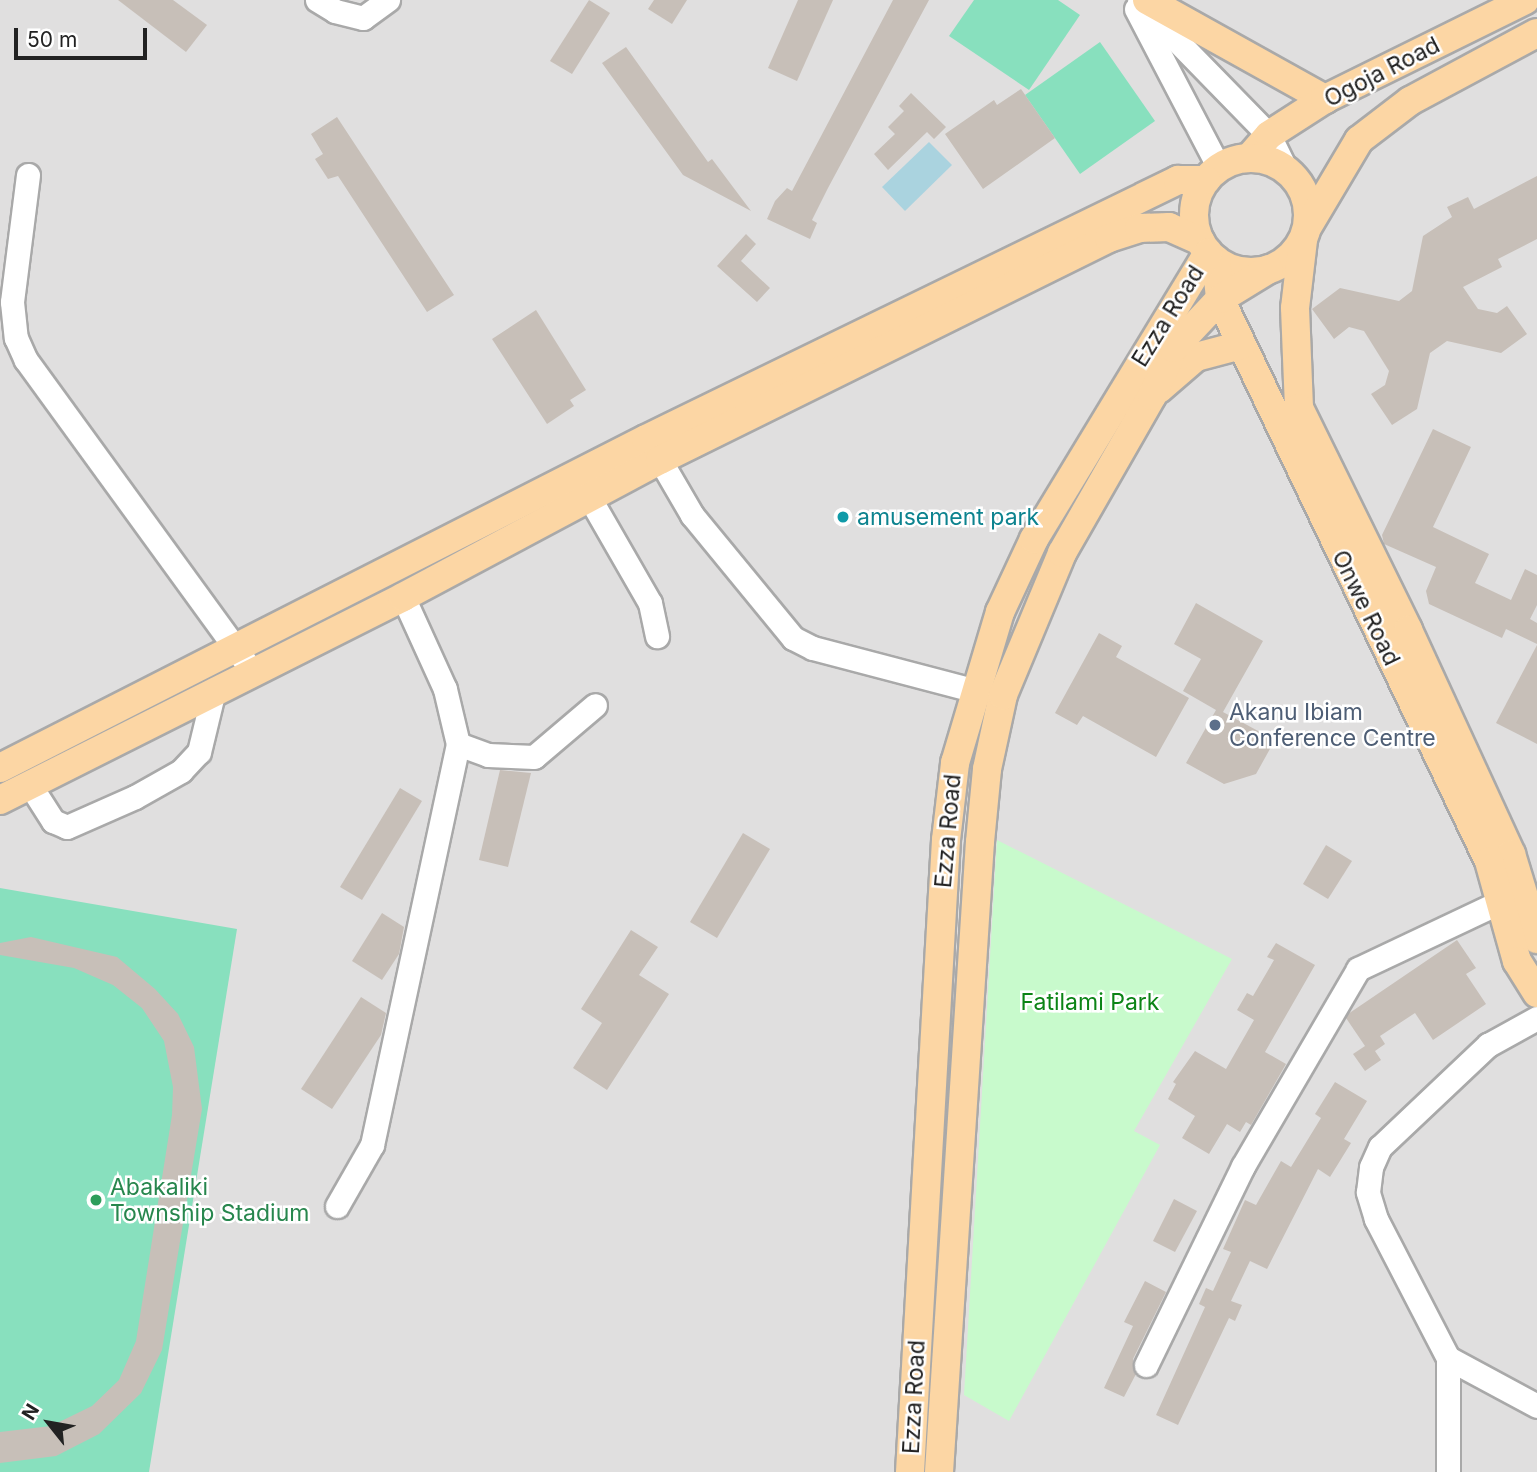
<!DOCTYPE html>
<style>
body{margin:0}
#map{position:relative;width:1537px;height:1472px;overflow:hidden;background:#f2efe9;font-family:Inter,sans-serif}
div>[style]{position:absolute}
[style*='--x']{left:calc(var(--x)*1px);top:calc(var(--y)*1px);width:calc(var(--w)*1px);rotate:calc(var(--a)*1deg)}
.residential>*{inset:0;background:#e0dfdf}
.park>*{inset:0;background:#c8facc}
.pitch>*{inset:0;background:#88e0be}
.water>*{inset:0;background:#aad3df}
.building>*{inset:0;background:#c7bfb8}
.roads{filter:drop-shadow(2px 0 #a9a9a9) drop-shadow(-2px 0 #a9a9a9) drop-shadow(0 2px #a9a9a9) drop-shadow(0 -2px #a9a9a9)}
.minor>*{height:23px;margin:-11.5px;padding:0 11.5px;transform-origin:11.5px;border-radius:11.5px;background:#fff}
.major>*{height:28px;margin:-14px;padding:0 14px;transform-origin:14px;border-radius:14px;background:#fcd6a4}
.major>.ring{margin:-14px;padding:0;box-sizing:content-box;background:none;border:28px solid #fcd6a4;border-radius:50%}
.dots>*{width:19px;height:19px;translate:-50% -50%;box-sizing:border-box;border:4px solid #fff;border-radius:50%}
span{translate:-50% -50%;white-space:nowrap;text-align:center;line-height:1.15;-webkit-text-stroke:5px #fff;paint-order:stroke}
.street-label{font-size:23px;color:#222}
.culture-label{font-size:23px;color:#0d838f}
.left{translate:0 -50%;text-align:left}
.service-label{font-size:23px;color:#4e5e75}
.park-label{font-size:23px;color:#0c8416}
.leisure-label{font-size:23px;color:#27864d}
.north{position:absolute;left:14px;top:1388px;width:70px;height:70px;-webkit-text-stroke:5px #fff;paint-order:stroke;rotate:301deg;font-size:19px;font-weight:700;line-height:28px;text-align:center;color:#222}
.north::after{content:'';display:block;margin:auto;width:24px;height:32px;background:#222;clip-path:polygon(50% 0,100% 100%,50% 72%,0 100%)}
.scale{position:absolute;left:14px;top:28px;width:133px;height:32px;box-sizing:border-box;border:4px solid #222;border-top:0;padding-left:9px;font-size:21px;line-height:24px;white-space:nowrap;color:#222;-webkit-text-stroke:5px #fff;paint-order:stroke}
</style>
<div id="map">
<div class="residential">
<div style="clip-path:polygon(0 0,1537px 0,1537px 1472px,0 1472px)"></div>
</div>
<div class="park">
<div style="clip-path:polygon(997px 840px,1232px 959px,1134px 1131px,1160px 1145px,1009px 1421px,964px 1395px)"></div>
</div>
<div class="pitch">
<div style="clip-path:polygon(974px 0,1058px 0,1080px 15px,1029px 90px,949px 36px)"></div>
<div style="clip-path:polygon(1100px 42px,1155px 121px,1080px 174px,1025px 95px)"></div>
<div style="clip-path:polygon(0 888px,237px 929px,149px 1472px,0 1472px)"></div>
</div>
<div class="water">
<div style="clip-path:polygon(929px 142px,952px 165px,905px 211px,882px 187px)"></div>
</div>
<div class="building">
<div style="clip-path:polygon(118px 0,173px 0,207px 25px,186px 52px)"></div>
<div style="clip-path:polygon(589px 0,610px 13px,572px 74px,550px 61px)"></div>
<div style="clip-path:polygon(654px 0,687px 0,672px 24px,648px 9px)"></div>
<div style="clip-path:polygon(798px 0,833px 0,797px 81px,768px 68px)"></div>
<div style="clip-path:polygon(893px 0,929px 0,828px 188px,812px 220px,817px 223px,810px 239px,767px 219px,775px 201px,787px 188px,792px 191px)"></div>
<div style="clip-path:polygon(626px 47px,708px 162px,712px 159px,751px 211px,683px 175px,602px 63px)"></div>
<div style="clip-path:polygon(1021px 89px,1055px 138px,983px 189px,945px 134px,994px 100px,997px 105px)"></div>
<div style="clip-path:polygon(911px 93px,946px 127px,934px 139px,927px 132px,888px 170px,874px 154px,895px 134px,888px 127px,904px 111px,899px 106px)"></div>
<div style="clip-path:polygon(337px 117px,454px 295px,427px 312px,338px 176px,328px 179px,315px 159px,323px 154px,311px 134px)"></div>
<div style="clip-path:polygon(1537px 176px,1537px 239px,1498px 259px,1502px 267px,1463px 287px,1478px 309px,1497px 313px,1507px 306px,1527px 334px,1501px 353px,1447px 341px,1430px 353px,1417px 409px,1392px 425px,1371px 394px,1385px 385px,1389px 371px,1364px 331px,1349px 327px,1334px 339px,1312px 309px,1340px 288px,1399px 301px,1412px 291px,1423px 236px,1452px 217px,1447px 207px,1468px 197px,1474px 209px)"></div>
<div style="clip-path:polygon(746px 234px,756px 244px,741px 261px,770px 288px,757px 302px,717px 266px)"></div>
<div style="clip-path:polygon(536px 310px,586px 390px,570px 400px,574px 406px,547px 424px,492px 339px)"></div>
<div style="clip-path:polygon(1433px 429px,1471px 447px,1433px 527px,1489px 554px,1475px 583px,1511px 600px,1525px 569px,1537px 575px,1537px 605px,1530px 619px,1537px 623px,1537px 644px,1506px 629px,1502px 638px,1429px 604px,1426px 591px,1436px 567px,1384px 544px,1382px 535px)"></div>
<div style="clip-path:polygon(1196px 603px,1263px 641px,1223px 712px,1275px 740px,1256px 774px,1224px 784px,1186px 763px,1216px 710px,1183px 691px,1201px 659px,1174px 644px)"></div>
<div style="clip-path:polygon(1099px 633px,1122px 646px,1116px 657px,1189px 698px,1156px 757px,1083px 716px,1077px 725px,1055px 713px)"></div>
<div style="clip-path:polygon(1537px 645px,1537px 744px,1496px 723px)"></div>
<div style="clip-path:polygon(500px 770px,531px 773px,508px 867px,479px 860px)"></div>
<div style="clip-path:polygon(400px 788px,422px 801px,362px 900px,340px 887px)"></div>
<div style="clip-path:polygon(743px 833px,770px 849px,717px 938px,690px 922px)"></div>
<div style="clip-path:polygon(1326px 845px,1352px 861px,1328px 899px,1303px 884px)"></div>
<div style="clip-path:polygon(382px 913px,404px 927px,399px 954px,382px 980px,352px 961px)"></div>
<div style="clip-path:polygon(631px 930px,658px 947px,639px 975px,669px 994px,607px 1090px,573px 1068px,602px 1023px,581px 1009px)"></div>
<div style="clip-path:polygon(31px 937px,117px 957px,155px 989px,178px 1014px,194px 1047px,202px 1109px,162px 1350px,141px 1393px,99px 1434px,56px 1456px,0 1463px,0 1432px,51px 1426px,92px 1406px,119px 1380px,136px 1341px,172px 1115px,173px 1087px,164px 1041px,142px 1008px,113px 985px,74px 968px,0 955px,0 943px)"></div>
<div style="clip-path:polygon(1457px 940px,1476px 968px,1466px 974px,1486px 1004px,1433px 1040px,1415px 1013px,1380px 1036px,1385px 1044px,1375px 1051px,1381px 1060px,1365px 1071px,1353px 1054px,1365px 1046px,1346px 1018px,1348px 1014px)"></div>
<div style="clip-path:polygon(1276px 943px,1315px 965px,1265px 1052px,1286px 1064px,1251px 1125px,1246px 1122px,1240px 1132px,1227px 1124px,1209px 1154px,1182px 1138px,1195px 1116px,1168px 1099px,1176px 1084px,1173px 1082px,1195px 1051px,1226px 1069px,1254px 1020px,1237px 1010px,1247px 993px,1253px 996px,1274px 960px,1267px 957px)"></div>
<div style="clip-path:polygon(361px 997px,386px 1013px,381px 1035px,332px 1109px,301px 1089px)"></div>
<div style="clip-path:polygon(1335px 1082px,1367px 1101px,1344px 1139px,1351px 1143px,1330px 1177px,1318px 1169px,1267px 1269px,1250px 1261px,1231px 1301px,1242px 1305px,1235px 1321px,1229px 1318px,1178px 1425px,1156px 1415px,1205px 1307px,1199px 1304px,1206px 1288px,1213px 1291px,1231px 1252px,1223px 1249px,1245px 1200px,1256px 1205px,1281px 1161px,1291px 1167px,1321px 1118px,1315px 1114px)"></div>
<div style="clip-path:polygon(1174px 1199px,1197px 1211px,1175px 1252px,1153px 1241px)"></div>
<div style="clip-path:polygon(1145px 1281px,1166px 1292px,1133px 1359px,1136px 1374px,1124px 1397px,1104px 1388px,1133px 1326px,1124px 1322px)"></div>
</div>
<div class="roads">
<div class="minor">
<div style="--x:317;--y:0;--w:21;--a:31"></div>
<div style="--x:335;--y:11;--w:29;--a:14"></div>
<div style="--x:363;--y:18;--w:31;--a:-36"></div>
<div style="--x:1139;--y:2;--w:186;--a:45.7"></div>
<div style="--x:1269;--y:135;--w:37;--a:64"></div>
<div style="--x:1136;--y:9;--w:179;--a:62.4"></div>
<div style="--x:28;--y:175;--w:128;--a:97.2"></div>
<div style="--x:12;--y:302;--w:36;--a:84"></div>
<div style="--x:16;--y:338;--w:24;--a:66"></div>
<div style="--x:26;--y:360;--w:386;--a:54"></div>
<div style="--x:660;--y:460;--w:64;--a:59.8"></div>
<div style="--x:692;--y:515;--w:159;--a:50.6"></div>
<div style="--x:793;--y:638;--w:22;--a:27"></div>
<div style="--x:813;--y:648;--w:165;--a:14.7"></div>
<div style="--x:589;--y:497;--w:122;--a:60.1"></div>
<div style="--x:650;--y:603;--w:34;--a:78"></div>
<div style="--x:458;--y:744;--w:32;--a:20"></div>
<div style="--x:488;--y:755;--w:46;--a:2.5"></div>
<div style="--x:534;--y:757;--w:80;--a:-40.4"></div>
<div style="--x:30;--y:785;--w:43;--a:57.4"></div>
<div style="--x:53;--y:821;--w:15;--a:23"></div>
<div style="--x:67;--y:827;--w:74;--a:-23.8"></div>
<div style="--x:135;--y:797;--w:53;--a:-29.5"></div>
<div style="--x:181;--y:771;--w:26;--a:-47"></div>
<div style="--x:199;--y:752;--w:64;--a:-76.4"></div>
<div style="--x:337;--y:1206;--w:70;--a:-60.2"></div>
<div style="--x:372;--y:1145;--w:410;--a:-77.9"></div>
<div style="--x:458;--y:744;--w:57;--a:-103.3"></div>
<div style="--x:445;--y:689;--w:101;--a:-114.5"></div>
<div style="--x:1448;--y:1358;--w:101;--a:28.3"></div>
<div style="--x:1146;--y:1365;--w:221;--a:-64"></div>
<div style="--x:1243;--y:1166;--w:228;--a:-59.7"></div>
<div style="--x:1358;--y:969;--w:157;--a:-25.3"></div>
<div style="--x:1448;--y:1472;--w:114;--a:-90"></div>
<div style="--x:1448;--y:1358;--w:157;--a:-117.4"></div>
<div style="--x:1376;--y:1219;--w:28;--a:-107"></div>
<div style="--x:1368;--y:1192;--w:25;--a:-83"></div>
<div style="--x:1371;--y:1167;--w:22;--a:-66"></div>
<div style="--x:1380;--y:1147;--w:149;--a:-43.4"></div>
<div style="--x:1488;--y:1045;--w:56;--a:-28.9"></div>
</div>
<div class="major">
<div style="--x:1147;--y:0;--w:204;--a:29.1"></div>
<div style="--x:1249;--y:158;--w:30;--a:-49"></div>
<div style="--x:1269;--y:135;--w:67;--a:-32.7"></div>
<div style="--x:1325;--y:99;--w:223;--a:-26.3"></div>
<div class="ring" style="left:1194px;top:158px;width:86px;height:86px"></div>
<div style="--x:1308;--y:226;--w:100;--a:-59.3"></div>
<div style="--x:1359;--y:140;--w:64;--a:-37.4"></div>
<div style="--x:1410;--y:101;--w:144;--a:-28.2"></div>
<div style="--x:1303;--y:240;--w:68;--a:96.7"></div>
<div style="--x:1295;--y:308;--w:100;--a:87.7"></div>
<div style="--x:1299;--y:408;--w:247;--a:63.8"></div>
<div style="--x:1408;--y:630;--w:247;--a:65.3"></div>
<div style="--x:1511;--y:854;--w:89;--a:73"></div>
<div style="--x:1216;--y:260;--w:39;--a:84"></div>
<div style="--x:1220;--y:299;--w:623;--a:64.42"></div>
<div style="--x:1489;--y:861;--w:104;--a:74.4"></div>
<div style="--x:1517;--y:961;--w:38;--a:58"></div>
<div style="--x:1159;--y:389;--w:49;--a:-40.9"></div>
<div style="--x:1196;--y:357;--w:47;--a:-14.9"></div>
<div style="--x:0;--y:768;--w:725;--a:-26.99"></div>
<div style="--x:646;--y:439;--w:592;--a:-25.96"></div>
<div style="--x:1178;--y:180;--w:28;--a:0"></div>
<div style="--x:0;--y:800;--w:451;--a:-26.7"></div>
<div style="--x:403;--y:597;--w:291;--a:-28.1"></div>
<div style="--x:660;--y:460;--w:501;--a:-26.31"></div>
<div style="--x:1109;--y:238;--w:32;--a:-18"></div>
<div style="--x:1139;--y:228;--w:30;--a:-2"></div>
<div style="--x:1169;--y:227;--w:34;--a:24"></div>
<div style="--x:910;--y:1472;--w:633;--a:-86.74"></div>
<div style="--x:946;--y:840;--w:78;--a:-83.3"></div>
<div style="--x:955;--y:763;--w:158;--a:-73.4"></div>
<div style="--x:1000;--y:612;--w:81;--a:-65"></div>
<div style="--x:1034;--y:539;--w:335;--a:-58.7"></div>
<div style="--x:939;--y:1472;--w:631;--a:-86.28"></div>
<div style="--x:980;--y:842;--w:73;--a:-84.5"></div>
<div style="--x:987;--y:769;--w:76;--a:-77.8"></div>
<div style="--x:1003;--y:695;--w:154;--a:-67.4"></div>
<div style="--x:1062;--y:553;--w:181;--a:-60.2"></div>
<div style="--x:1152;--y:396;--w:53;--a:-65.4"></div>
<div style="--x:1174;--y:348;--w:67;--a:-46.8"></div>
<div style="--x:1220;--y:299;--w:57;--a:-31.5"></div>
</div>
</div>
<div class="dots">
<div style="left:843px;top:517px;background:#0f9aa8"></div>
<div style="left:1215px;top:725px;background:#5c6f8a"></div>
<div style="left:96px;top:1200px;background:#2e9e5b"></div>
</div>
<div class="street-label">
<span style="left:1382px;top:72px;rotate:-27deg">Ogoja Road</span>
<span style="left:1168px;top:316px;rotate:-58deg">Ezza Road</span>
<span style="left:1366px;top:608px;rotate:64deg">Onwe Road</span>
<span style="left:948px;top:831px;rotate:-85deg">Ezza Road</span>
<span style="left:914px;top:1397px;rotate:-87deg">Ezza Road</span>
</div>
<div class="culture-label">
<span class="left" style="left:857px;top:517px">amusement park</span>
</div>
<div class="service-label">
<span class="left" style="left:1229px;top:725px">Akanu Ibiam<br>Conference Centre</span>
</div>
<div class="park-label">
<span style="left:1090px;top:1002px">Fatilami Park</span>
</div>
<div class="leisure-label">
<span class="left" style="left:110px;top:1200px">Abakaliki<br>Township Stadium</span>
</div>
<div class="north">N</div>
<div class="scale">50 m</div>
</div>
